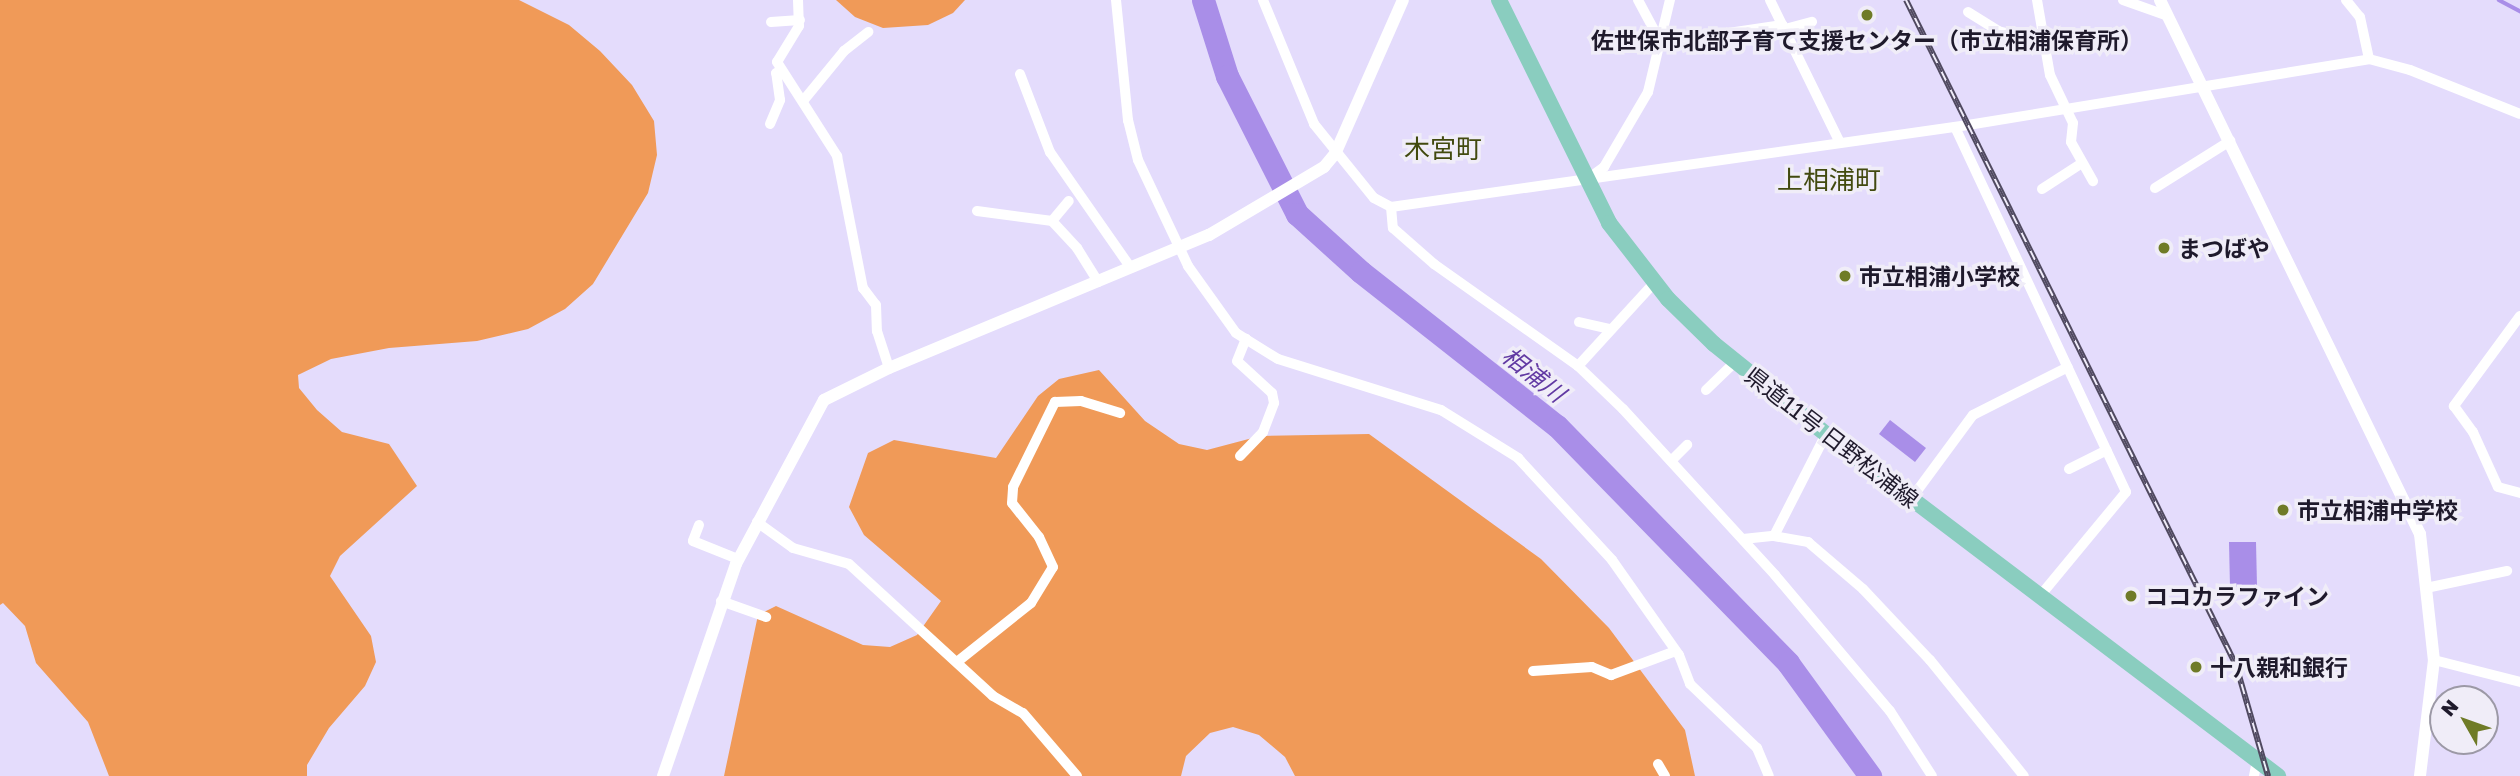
<!DOCTYPE html>
<meta charset="utf-8">
<style>
body{margin:0}
#map{position:relative;width:2520px;height:776px;overflow:hidden;background:#e4dcfc;font-family:"Golos Text","Noto Sans JP",sans-serif}
div>[style]{position:absolute}
[style*='--x']{left:calc(var(--x)*1px);top:calc(var(--y)*1px);width:calc(var(--w)*1px);rotate:calc(var(--a)*1deg)}
.forest>*{inset:0;background:#f09a58}
.water>*{inset:0;background:#a98ee8}
.stream>*{height:3.5px;margin:-1.75px;padding:0 1.75px;transform-origin:1.75px;border-radius:1.75px;background:#a98ee8}
.river>*{height:23px;margin:-11.5px;padding:0 11.5px;transform-origin:11.5px;border-radius:11.5px;background:#a98ee8}
.minor>*{height:10px;margin:-5px;padding:0 5px;transform-origin:5px;border-radius:5px;background:#fff}
.tertiary>*{height:12px;margin:-6px;padding:0 6px;transform-origin:6px;border-radius:6px;background:#fff}
.primary>*{height:16px;margin:-8px;padding:0 8px;transform-origin:8px;border-radius:8px;background:#8acdbf}
.rail>*{height:6px;margin-top:-3px;transform-origin:0;background:repeating-linear-gradient(90deg,#f0edf8 0 10px,#504a60 0 20px);box-sizing:border-box;border-block:2px solid #504a60}
.dots>*{width:19px;height:19px;translate:-50% -50%;box-sizing:border-box;border:4px solid #f0edf8;border-radius:50%}
span{translate:-50% -50%;white-space:nowrap;text-align:center;line-height:1.15;-webkit-text-stroke:7px #f0edf8;paint-order:stroke}
.poi-label{font-size:23px;color:#1f1a2c;font-weight:700}
.left{translate:0 -50%;text-align:left}
.street-label{font-size:23px;color:#1f1a2c}
.water-label{font-size:24px;color:#623aa3;font-style:italic}
.quarter-label{font-size:26px;color:#424a0f}
.north{position:absolute;left:2429px;top:685px;width:70px;height:70px;box-sizing:border-box;background:#f0edf8;border:2px solid #9c99a6;border-radius:50%;rotate:310deg;font-size:19px;font-weight:700;line-height:28px;text-align:center;color:#1f1a2c}
.north::after{content:'';display:block;margin:auto;width:24px;height:32px;background:#6f7b27;clip-path:polygon(50% 0,100% 100%,50% 72%,0 100%)}
</style>
<div id="map">
<div class="forest">
<div style="clip-path:polygon(0 0,519px 0,569px 25px,600px 51px,632px 85px,654px 121px,657px 155px,648px 193px,593px 284px,565px 309px,528px 329px,477px 341px,389px 348px,331px 359px,298px 375px,299px 388px,317px 410px,342px 432px,389px 444px,417px 486px,340px 556px,330px 576px,371px 636px,376px 662px,365px 686px,329px 728px,307px 765px,307px 776px,109px 776px,88px 722px,36px 663px,25px 626px,3px 603px,0 605px)"></div>
<div style="clip-path:polygon(836px 0,965px 0,953px 13px,928px 25px,883px 28px,855px 17px)"></div>
<div style="clip-path:polygon(1099px 370px,1145px 421px,1179px 444px,1207px 450px,1260px 436px,1369px 434px,1541px 559px,1609px 628px,1685px 730px,1695px 776px,1295px 776px,1285px 757px,1259px 735px,1233px 727px,1210px 733px,1186px 756px,1181px 776px,724px 776px,758px 615px,776px 606px,863px 645px,890px 647px,917px 635px,941px 601px,864px 535px,849px 507px,868px 453px,894px 440px,996px 458px,1038px 396px,1059px 379px)"></div>
</div>
<div class="water">
<div style="clip-path:polygon(1890px 420px,1926px 448px,1915px 462px,1879px 434px)"></div>
<div style="clip-path:polygon(2229px 542px,2256px 542px,2257px 586px,2230px 587px)"></div>
</div>
<div class="stream">
<div style="--x:2499;--y:0;--w:24;--a:28"></div>
</div>
<div class="river">
<div style="--x:1203;--y:0;--w:80;--a:72.5"></div>
<div style="--x:1227;--y:76;--w:155;--a:63.1"></div>
<div style="--x:1297;--y:214;--w:86;--a:42.2"></div>
<div style="--x:1361;--y:272;--w:249;--a:38.2"></div>
<div style="--x:1557;--y:426;--w:331;--a:45.7"></div>
<div style="--x:1788;--y:663;--w:140;--a:54"></div>
</div>
<div class="minor">
<div style="--x:798;--y:0;--w:26;--a:88"></div>
<div style="--x:799;--y:26;--w:42;--a:121.4"></div>
<div style="--x:777;--y:62;--w:112;--a:57.4"></div>
<div style="--x:837;--y:156;--w:135;--a:78.9"></div>
<div style="--x:863;--y:288;--w:21;--a:53"></div>
<div style="--x:876;--y:305;--w:26;--a:88"></div>
<div style="--x:877;--y:331;--w:39;--a:72"></div>
<div style="--x:1116;--y:0;--w:121;--a:84.3"></div>
<div style="--x:1128;--y:120;--w:41;--a:76"></div>
<div style="--x:1138;--y:160;--w:117;--a:64.7"></div>
<div style="--x:1188;--y:266;--w:82;--a:54.4"></div>
<div style="--x:1236;--y:333;--w:49;--a:31.8"></div>
<div style="--x:1278;--y:359;--w:171;--a:17.4"></div>
<div style="--x:1441;--y:410;--w:91;--a:31.9"></div>
<div style="--x:1518;--y:458;--w:139;--a:47.3"></div>
<div style="--x:1612;--y:560;--w:116;--a:54.8"></div>
<div style="--x:1679;--y:655;--w:31;--a:69"></div>
<div style="--x:1690;--y:684;--w:93;--a:43.7"></div>
<div style="--x:1757;--y:748;--w:30;--a:67"></div>
<div style="--x:1263;--y:0;--w:134;--a:67.6"></div>
<div style="--x:1314;--y:124;--w:95;--a:51"></div>
<div style="--x:1374;--y:198;--w:19;--a:28"></div>
<div style="--x:1391;--y:207;--w:583;--a:-8.09"></div>
<div style="--x:1968;--y:125;--w:406;--a:-9.3"></div>
<div style="--x:2369;--y:59;--w:42;--a:15"></div>
<div style="--x:2410;--y:70;--w:118;--a:21.8"></div>
<div style="--x:1638;--y:0;--w:49;--a:61.9"></div>
<div style="--x:1770;--y:0;--w:159;--a:63.9"></div>
<div style="--x:2037;--y:0;--w:76;--a:80.2"></div>
<div style="--x:2050;--y:75;--w:53;--a:64.4"></div>
<div style="--x:2073;--y:123;--w:19;--a:96"></div>
<div style="--x:2071;--y:142;--w:45;--a:60.6"></div>
<div style="--x:2123;--y:0;--w:48;--a:19.6"></div>
<div style="--x:2346;--y:0;--w:22;--a:51"></div>
<div style="--x:2360;--y:17;--w:43;--a:77.9"></div>
<div style="--x:1968;--y:12;--w:36;--a:32"></div>
<div style="--x:1998;--y:31;--w:47;--a:13.4"></div>
<div style="--x:2044;--y:42;--w:36;--a:2"></div>
<div style="--x:771;--y:22;--w:29;--a:-4"></div>
<div style="--x:1785;--y:29;--w:28;--a:-15"></div>
<div style="--x:1661;--y:43;--w:123;--a:-8.4"></div>
<div style="--x:1020;--y:74;--w:84;--a:69"></div>
<div style="--x:1050;--y:152;--w:141;--a:55.1"></div>
<div style="--x:803;--y:101;--w:65;--a:-50.6"></div>
<div style="--x:844;--y:51;--w:31;--a:-38"></div>
<div style="--x:770;--y:124;--w:26;--a:-67"></div>
<div style="--x:780;--y:100;--w:27;--a:-98"></div>
<div style="--x:776;--y:73;--w:7;--a:-8"></div>
<div style="--x:1955;--y:127;--w:403;--a:64.9"></div>
<div style="--x:2126;--y:492;--w:135;--a:129.6"></div>
<div style="--x:1589;--y:178;--w:19;--a:-36"></div>
<div style="--x:1604;--y:167;--w:87;--a:-59.6"></div>
<div style="--x:1648;--y:92;--w:95;--a:-76.6"></div>
<div style="--x:2155;--y:188;--w:89;--a:-32.1"></div>
<div style="--x:2042;--y:189;--w:48;--a:-33"></div>
<div style="--x:1391;--y:207;--w:21;--a:85"></div>
<div style="--x:1393;--y:228;--w:55;--a:41.3"></div>
<div style="--x:1434;--y:264;--w:176;--a:35.3"></div>
<div style="--x:1578;--y:366;--w:62;--a:43.7"></div>
<div style="--x:1623;--y:409;--w:225;--a:47.5"></div>
<div style="--x:1775;--y:575;--w:178;--a:49.8"></div>
<div style="--x:1890;--y:711;--w:77;--a:57.1"></div>
<div style="--x:977;--y:211;--w:76;--a:7.6"></div>
<div style="--x:1052;--y:221;--w:37;--a:47"></div>
<div style="--x:1077;--y:248;--w:40;--a:58"></div>
<div style="--x:1052;--y:221;--w:26;--a:-50"></div>
<div style="--x:2520;--y:316;--w:112;--a:126.3"></div>
<div style="--x:2454;--y:406;--w:32;--a:54"></div>
<div style="--x:2473;--y:432;--w:60;--a:65.6"></div>
<div style="--x:2498;--y:487;--w:23;--a:15"></div>
<div style="--x:1579;--y:322;--w:32;--a:13"></div>
<div style="--x:1578;--y:366;--w:113;--a:-47.5"></div>
<div style="--x:1706;--y:390;--w:42;--a:-44"></div>
<div style="--x:1826;--y:434;--w:114;--a:117"></div>
<div style="--x:1774;--y:536;--w:35;--a:10"></div>
<div style="--x:1808;--y:542;--w:72;--a:40.5"></div>
<div style="--x:1863;--y:589;--w:98;--a:46.7"></div>
<div style="--x:1930;--y:660;--w:149;--a:51"></div>
<div style="--x:1240;--y:456;--w:33;--a:-46"></div>
<div style="--x:1263;--y:432;--w:31;--a:-69"></div>
<div style="--x:1274;--y:403;--w:10;--a:-101"></div>
<div style="--x:1272;--y:393;--w:47;--a:-137.6"></div>
<div style="--x:1237;--y:361;--w:24;--a:-68"></div>
<div style="--x:1671;--y:461;--w:23;--a:-45"></div>
<div style="--x:2069;--y:469;--w:42;--a:-26.6"></div>
<div style="--x:1911;--y:499;--w:104;--a:-53.6"></div>
<div style="--x:1973;--y:415;--w:106;--a:-26.8"></div>
<div style="--x:757;--y:522;--w:44;--a:35.8"></div>
<div style="--x:793;--y:548;--w:58;--a:15.9"></div>
<div style="--x:849;--y:564;--w:195;--a:42.5"></div>
<div style="--x:993;--y:696;--w:34;--a:30"></div>
<div style="--x:1023;--y:713;--w:83;--a:49.4"></div>
<div style="--x:699;--y:525;--w:17;--a:111"></div>
<div style="--x:693;--y:541;--w:48;--a:21.8"></div>
<div style="--x:1743;--y:539;--w:31;--a:-6"></div>
<div style="--x:2426;--y:588;--w:83;--a:-11.9"></div>
<div style="--x:721;--y:601;--w:48;--a:19.6"></div>
<div style="--x:2434;--y:660;--w:89;--a:14.3"></div>
<div style="--x:957;--y:662;--w:95;--a:-38.6"></div>
<div style="--x:1031;--y:603;--w:42;--a:-58.6"></div>
<div style="--x:1053;--y:567;--w:33;--a:-115"></div>
<div style="--x:1039;--y:537;--w:43;--a:-128.5"></div>
<div style="--x:1012;--y:503;--w:16;--a:-86"></div>
<div style="--x:1013;--y:487;--w:95;--a:-63.7"></div>
<div style="--x:1055;--y:402;--w:26;--a:-2"></div>
<div style="--x:1081;--y:401;--w:41;--a:17.1"></div>
<div style="--x:1533;--y:671;--w:59;--a:-3.9"></div>
<div style="--x:1592;--y:667;--w:21;--a:23"></div>
<div style="--x:1611;--y:675;--w:69;--a:-20.3"></div>
<div style="--x:1658;--y:764;--w:14;--a:60"></div>
<div style="--x:2254;--y:776;--w:15;--a:-79"></div>
</div>
<div class="tertiary">
<div style="--x:2160;--y:0;--w:594;--a:64.04"></div>
<div style="--x:2420;--y:534;--w:127;--a:83.7"></div>
<div style="--x:2434;--y:660;--w:117;--a:96.9"></div>
<div style="--x:663;--y:776;--w:224;--a:-71"></div>
<div style="--x:736;--y:564;--w:186;--a:-61.8"></div>
<div style="--x:824;--y:400;--w:72;--a:-26.2"></div>
<div style="--x:889;--y:368;--w:347;--a:-22.6"></div>
<div style="--x:1209;--y:235;--w:134;--a:-30.6"></div>
<div style="--x:1324;--y:167;--w:17;--a:-50"></div>
<div style="--x:1335;--y:154;--w:168;--a:-66.2"></div>
</div>
<div class="primary">
<div style="--x:1499;--y:0;--w:249;--a:63.7"></div>
<div style="--x:1609;--y:223;--w:96;--a:52.2"></div>
<div style="--x:1668;--y:299;--w:64;--a:44.4"></div>
<div style="--x:1714;--y:344;--w:144;--a:38.8"></div>
<div style="--x:1826;--y:434;--w:567;--a:37.11"></div>
</div>
<div class="rail">
<div style="--x:1906;--y:0;--w:742;--a:63.61"></div>
<div style="--x:2236;--y:665;--w:116;--a:73.9"></div>
</div>
<div class="dots">
<div style="left:1867px;top:15px;background:#6f7b27"></div>
<div style="left:2164px;top:248px;background:#6f7b27"></div>
<div style="left:1845px;top:276px;background:#6f7b27"></div>
<div style="left:2283px;top:510px;background:#6f7b27"></div>
<div style="left:2131px;top:596px;background:#6f7b27"></div>
<div style="left:2196px;top:667px;background:#6f7b27"></div>
</div>
<div class="poi-label">
<span style="left:1867px;top:40px">佐世保市北部子育て支援センター（市立相浦保育所）</span>
<span class="left" style="left:2178px;top:248px">まつばや</span>
<span class="left" style="left:1859px;top:276px">市立相浦小学校</span>
<span class="left" style="left:2297px;top:510px">市立相浦中学校</span>
<span class="left" style="left:2145px;top:596px">ココカラファイン</span>
<span class="left" style="left:2210px;top:667px">十八親和銀行</span>
</div>
<div class="street-label">
<span style="left:1832px;top:437px;rotate:38deg">県道11号 日野松浦線</span>
</div>
<div class="water-label">
<span style="left:1534px;top:374px;rotate:38deg">相浦川</span>
</div>
<div class="quarter-label">
<span style="left:1443px;top:149px">木宮町</span>
<span style="left:1829px;top:180px">上相浦町</span>
</div>
<div class="north">N</div>
</div>
